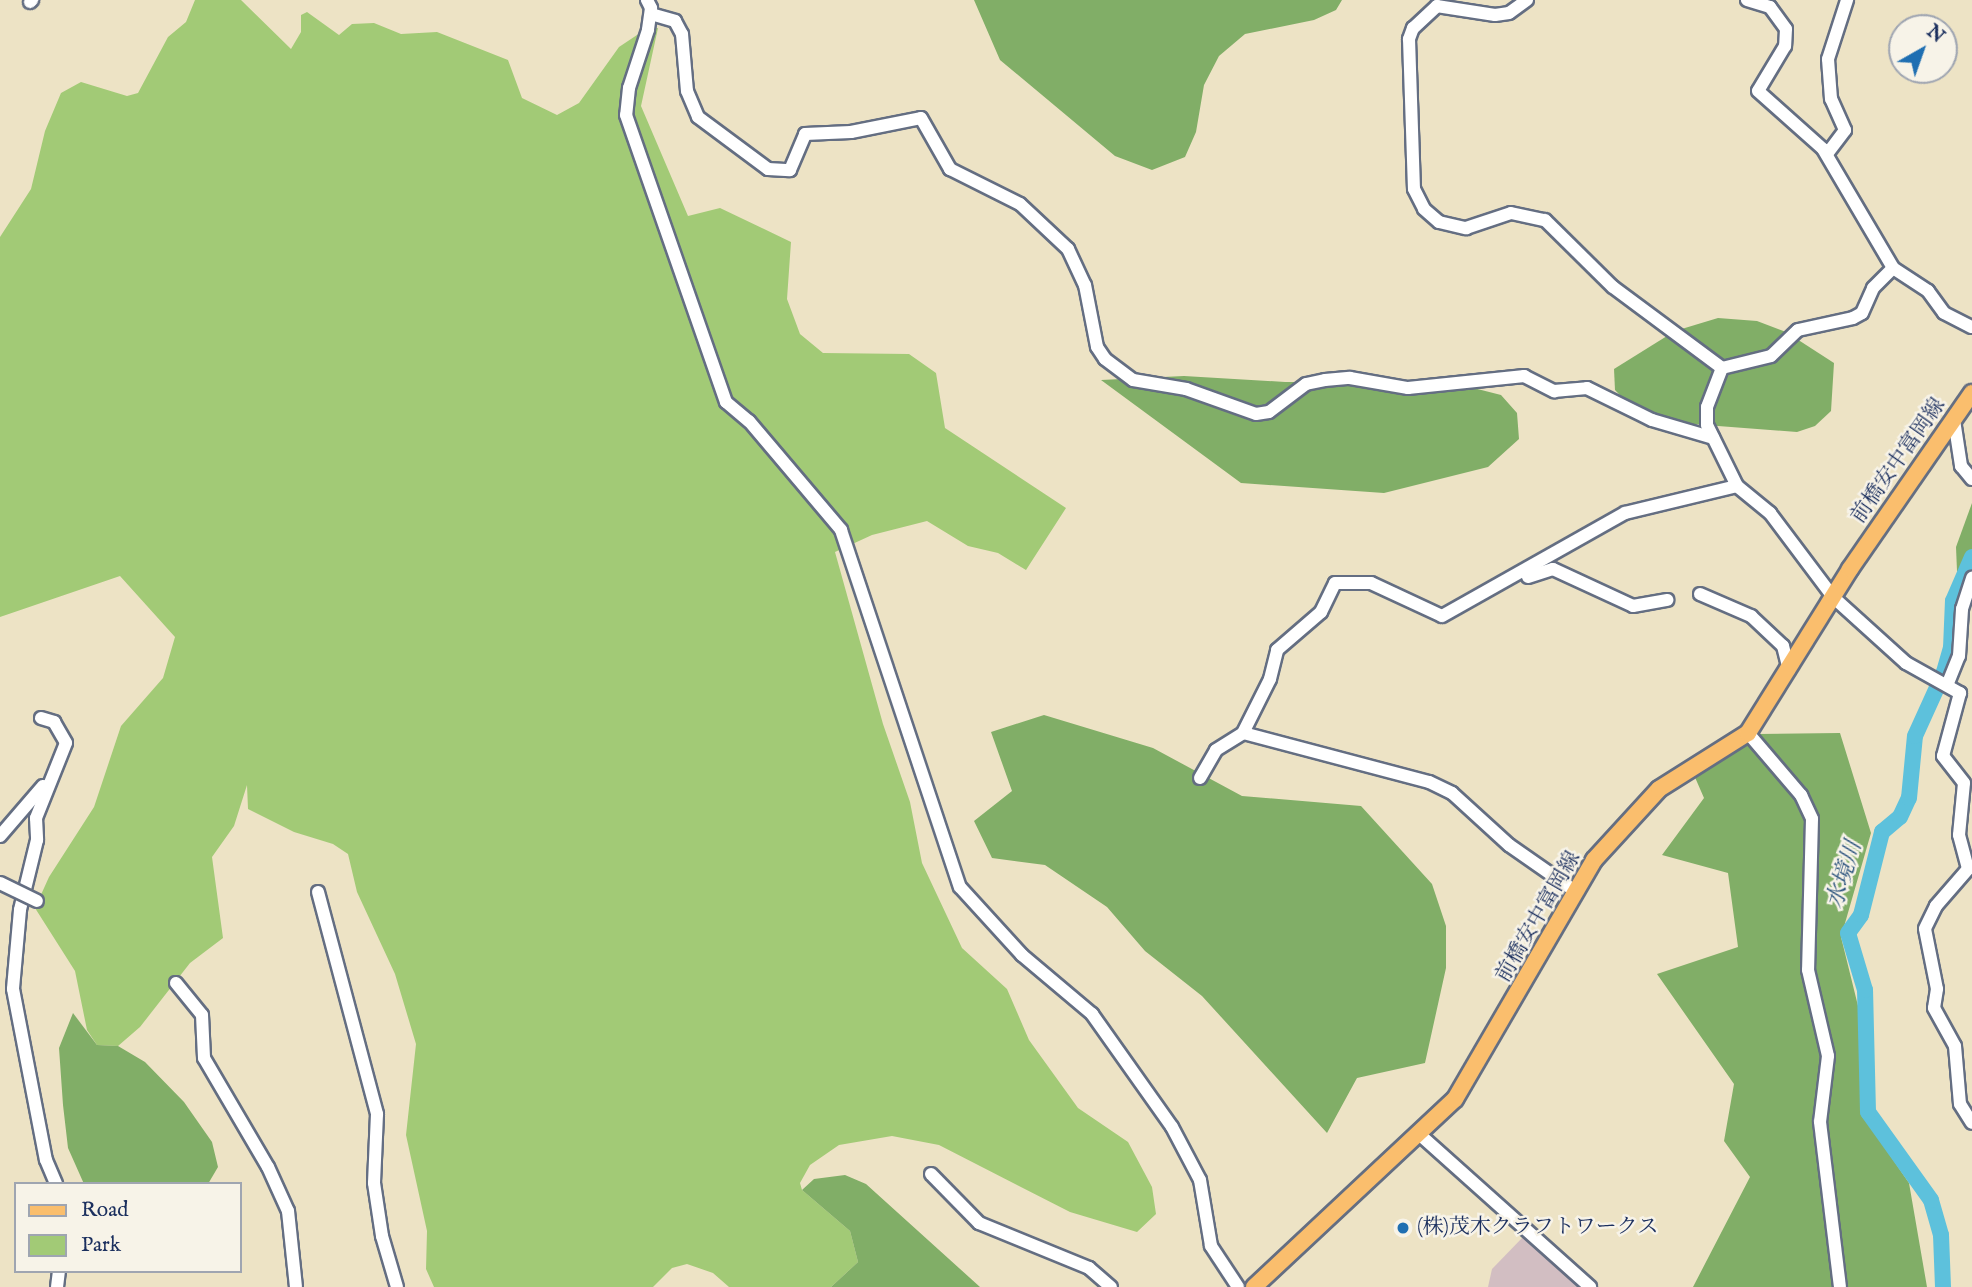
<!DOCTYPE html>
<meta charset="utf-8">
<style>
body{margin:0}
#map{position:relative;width:1972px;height:1287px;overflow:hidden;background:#ede3c5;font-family:"IM FELL English","Noto Serif JP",serif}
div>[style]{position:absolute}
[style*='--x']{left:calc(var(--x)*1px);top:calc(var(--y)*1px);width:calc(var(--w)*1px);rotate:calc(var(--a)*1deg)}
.industrial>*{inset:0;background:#d2bec2}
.green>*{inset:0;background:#a2ca76}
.forest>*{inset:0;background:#81ae67}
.river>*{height:16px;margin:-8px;padding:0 8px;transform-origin:8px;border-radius:8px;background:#5dc1dc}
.roads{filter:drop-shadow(2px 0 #646e82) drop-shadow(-2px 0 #646e82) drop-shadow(0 2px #646e82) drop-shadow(0 -2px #646e82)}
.minor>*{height:12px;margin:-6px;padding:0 6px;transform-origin:6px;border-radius:6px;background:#fff}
.major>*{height:16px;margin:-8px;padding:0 8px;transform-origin:8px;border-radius:8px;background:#fabe6d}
.bridges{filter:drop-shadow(2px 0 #646e82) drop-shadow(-2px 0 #646e82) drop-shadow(0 2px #646e82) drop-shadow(0 -2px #646e82)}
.minor-bridge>*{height:12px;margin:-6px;padding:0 6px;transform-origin:6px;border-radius:6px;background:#fff}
.dots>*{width:19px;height:19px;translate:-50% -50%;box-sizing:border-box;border:4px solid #f7f3e8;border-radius:50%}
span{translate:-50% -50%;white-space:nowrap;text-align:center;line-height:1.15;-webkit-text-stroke:5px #f7f3e8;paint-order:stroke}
.street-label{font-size:21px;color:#1b2f5e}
.poi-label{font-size:21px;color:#1b2f5e}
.left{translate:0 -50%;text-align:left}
.water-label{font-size:23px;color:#2c547e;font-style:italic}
.legend{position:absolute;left:14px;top:1182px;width:228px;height:91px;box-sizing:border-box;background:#f7f3e8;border:2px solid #9fa5b1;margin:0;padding:9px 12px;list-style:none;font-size:21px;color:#1b2f5e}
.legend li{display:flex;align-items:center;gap:14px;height:35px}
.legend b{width:35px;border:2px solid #9fa5b1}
.north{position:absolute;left:1888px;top:14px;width:70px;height:70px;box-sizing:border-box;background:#f7f3e8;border:2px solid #9fa5b1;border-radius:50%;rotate:40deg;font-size:19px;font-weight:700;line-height:28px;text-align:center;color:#1b2f5e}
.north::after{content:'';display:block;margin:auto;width:24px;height:32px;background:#1f6fb2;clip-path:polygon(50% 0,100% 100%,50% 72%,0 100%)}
</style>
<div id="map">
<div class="industrial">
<div style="clip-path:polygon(1523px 1237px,1581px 1287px,1488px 1287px,1492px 1269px)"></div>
</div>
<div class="green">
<div style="clip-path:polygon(195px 0,241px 0,291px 49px,301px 32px,301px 15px,307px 12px,339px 35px,352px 24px,374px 23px,401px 34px,437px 32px,508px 60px,522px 98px,557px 115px,579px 103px,619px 47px,646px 29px,658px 28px,641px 106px,688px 216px,720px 208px,791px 242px,787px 299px,800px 334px,823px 353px,909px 354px,936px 373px,945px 428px,1066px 508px,1026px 570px,998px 553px,968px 546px,927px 521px,872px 535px,835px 552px,883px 724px,910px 802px,922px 863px,962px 948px,1007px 989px,1029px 1040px,1078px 1108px,1128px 1142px,1152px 1187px,1156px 1214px,1137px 1232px,1070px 1212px,939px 1145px,892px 1136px,839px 1145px,810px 1165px,800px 1183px,802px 1190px,850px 1231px,858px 1262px,831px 1287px,729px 1287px,713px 1273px,687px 1264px,672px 1268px,653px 1287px,434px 1287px,426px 1269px,427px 1231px,406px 1135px,416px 1044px,395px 974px,357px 892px,348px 854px,333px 844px,294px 832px,248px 809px,247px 785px,234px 826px,212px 857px,223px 938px,190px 963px,140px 1027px,118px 1046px,97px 1045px,87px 1030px,75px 971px,35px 908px,49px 877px,94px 807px,121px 726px,163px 678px,175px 637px,120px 576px,0 617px,0 237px,31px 189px,45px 131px,61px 93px,81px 82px,127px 96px,138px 93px,168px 37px,186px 22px)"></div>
</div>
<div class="forest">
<div style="clip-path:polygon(974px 0,1342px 0,1336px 10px,1314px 20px,1245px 34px,1219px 56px,1204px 85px,1196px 132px,1185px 157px,1152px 170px,1115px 156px,1000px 60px)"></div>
<div style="clip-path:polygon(1718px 318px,1757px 321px,1786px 332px,1834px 363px,1831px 411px,1815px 426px,1797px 432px,1692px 424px,1634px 410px,1615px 390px,1614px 369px,1675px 331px)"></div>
<div style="clip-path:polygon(1184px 376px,1285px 382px,1450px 382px,1501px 395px,1517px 413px,1519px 439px,1488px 467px,1384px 493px,1241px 483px,1101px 380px)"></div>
<div style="clip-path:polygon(1972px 503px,1972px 584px,1957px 571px,1956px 547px)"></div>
<div style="clip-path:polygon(1044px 715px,1153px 748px,1242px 796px,1361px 806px,1432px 884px,1446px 926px,1446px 968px,1425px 1063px,1357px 1078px,1327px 1133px,1202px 996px,1145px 951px,1107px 907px,1045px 865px,992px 858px,974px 821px,1012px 791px,991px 732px)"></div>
<div style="clip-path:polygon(1840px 733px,1871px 833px,1841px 937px,1859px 1010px,1861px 1113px,1909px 1183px,1927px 1287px,1693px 1287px,1750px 1177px,1724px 1141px,1734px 1084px,1657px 974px,1738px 947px,1728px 873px,1662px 855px,1704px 798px,1694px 775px,1758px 734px)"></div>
<div style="clip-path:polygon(73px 1013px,97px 1045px,118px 1046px,145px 1062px,184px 1102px,212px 1142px,218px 1167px,208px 1184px,84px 1184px,68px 1148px,63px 1105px,59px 1048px)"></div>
<div style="clip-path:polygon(845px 1175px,866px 1184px,980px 1287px,831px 1287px,858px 1262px,850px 1231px,802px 1190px,814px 1179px)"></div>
</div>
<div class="river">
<div style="--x:1943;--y:1287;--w:52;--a:-92.2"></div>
<div style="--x:1941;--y:1235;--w:36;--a:-106"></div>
<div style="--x:1931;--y:1200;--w:108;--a:-125.6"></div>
<div style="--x:1868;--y:1112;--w:122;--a:-91.4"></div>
<div style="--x:1865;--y:990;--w:59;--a:-106.6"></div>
<div style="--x:1848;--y:933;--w:22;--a:-54"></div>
<div style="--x:1861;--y:915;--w:86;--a:-75.8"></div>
<div style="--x:1882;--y:832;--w:23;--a:-40"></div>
<div style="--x:1900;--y:817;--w:21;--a:-65"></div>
<div style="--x:1909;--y:798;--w:62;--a:-84.5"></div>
<div style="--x:1915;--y:736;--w:70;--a:-65.6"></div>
<div style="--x:1944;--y:672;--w:25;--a:-74"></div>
<div style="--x:1951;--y:648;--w:47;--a:-87.6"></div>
<div style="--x:1953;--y:601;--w:48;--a:-66.6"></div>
</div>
<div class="roads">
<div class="minor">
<div style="--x:647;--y:0;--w:9;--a:63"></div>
<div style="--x:651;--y:8;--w:22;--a:98"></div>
<div style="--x:648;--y:30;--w:61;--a:108.1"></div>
<div style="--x:629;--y:88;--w:27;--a:96"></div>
<div style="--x:626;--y:115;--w:304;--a:70.8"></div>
<div style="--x:726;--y:402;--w:30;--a:40"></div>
<div style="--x:749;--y:421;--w:143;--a:49.8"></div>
<div style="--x:841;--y:530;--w:376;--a:71.6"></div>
<div style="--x:960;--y:887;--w:92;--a:47.6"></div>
<div style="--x:1022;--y:955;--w:92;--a:40.1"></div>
<div style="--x:1092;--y:1014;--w:138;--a:54.7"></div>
<div style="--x:1172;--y:1127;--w:60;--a:62.2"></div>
<div style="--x:1200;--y:1180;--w:67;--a:80.5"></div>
<div style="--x:1211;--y:1246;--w:49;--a:56.6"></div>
<div style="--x:1527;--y:0;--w:22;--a:144"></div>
<div style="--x:1509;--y:13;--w:14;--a:172"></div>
<div style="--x:1495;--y:15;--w:59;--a:-171.2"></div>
<div style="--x:1437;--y:6;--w:33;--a:137"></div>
<div style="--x:1413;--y:28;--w:12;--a:110"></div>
<div style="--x:1409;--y:39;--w:150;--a:88.1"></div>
<div style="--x:1414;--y:189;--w:22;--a:63"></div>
<div style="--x:1424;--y:209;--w:20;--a:41"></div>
<div style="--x:1439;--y:222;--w:28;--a:13"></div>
<div style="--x:1466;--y:228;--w:47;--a:-18.4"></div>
<div style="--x:1511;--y:213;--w:35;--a:12"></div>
<div style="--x:1545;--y:220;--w:95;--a:44.6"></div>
<div style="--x:1613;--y:287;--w:136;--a:36.6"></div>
<div style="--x:1722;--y:368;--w:50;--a:-13.8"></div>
<div style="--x:1771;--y:356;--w:37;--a:-44"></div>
<div style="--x:1798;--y:330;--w:56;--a:-12.3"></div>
<div style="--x:1853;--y:318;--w:10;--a:-29"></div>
<div style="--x:1862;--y:313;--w:27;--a:-66"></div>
<div style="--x:1873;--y:288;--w:28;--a:-45"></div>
<div style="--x:1747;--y:0;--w:24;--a:17"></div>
<div style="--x:1770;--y:7;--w:27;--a:54"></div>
<div style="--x:1786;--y:29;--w:17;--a:93"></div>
<div style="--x:1785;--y:46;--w:52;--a:121"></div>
<div style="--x:1758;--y:91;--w:87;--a:41.7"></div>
<div style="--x:1823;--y:149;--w:138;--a:59.5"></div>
<div style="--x:1893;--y:268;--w:42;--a:33.3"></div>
<div style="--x:1928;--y:291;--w:27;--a:54"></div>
<div style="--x:1944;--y:313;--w:31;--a:27"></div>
<div style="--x:30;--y:2;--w:3;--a:-45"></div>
<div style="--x:651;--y:14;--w:25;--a:16"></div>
<div style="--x:675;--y:21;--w:15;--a:62"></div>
<div style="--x:682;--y:34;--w:57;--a:85"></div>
<div style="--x:687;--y:91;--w:28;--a:67"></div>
<div style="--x:698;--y:117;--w:87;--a:36.6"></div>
<div style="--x:768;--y:169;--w:22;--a:3"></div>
<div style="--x:790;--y:170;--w:39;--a:-67"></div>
<div style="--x:805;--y:134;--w:46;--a:-2.5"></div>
<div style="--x:851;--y:132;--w:71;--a:-11.3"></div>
<div style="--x:921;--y:118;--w:59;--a:60.4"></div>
<div style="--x:950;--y:169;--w:78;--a:26.6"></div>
<div style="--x:1020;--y:204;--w:66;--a:43.2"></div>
<div style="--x:1068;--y:249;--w:40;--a:65"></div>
<div style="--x:1085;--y:285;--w:63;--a:79"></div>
<div style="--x:1097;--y:347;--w:14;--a:56"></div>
<div style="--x:1105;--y:359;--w:35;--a:37"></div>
<div style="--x:1133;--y:380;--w:54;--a:9.6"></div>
<div style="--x:1186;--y:389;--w:74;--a:19.7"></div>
<div style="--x:1256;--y:414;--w:13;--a:-9"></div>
<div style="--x:1269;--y:412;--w:46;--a:-37.1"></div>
<div style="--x:1306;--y:384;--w:19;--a:-12"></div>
<div style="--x:1325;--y:380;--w:25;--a:-5"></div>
<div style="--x:1350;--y:378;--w:59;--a:9.8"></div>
<div style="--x:1408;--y:388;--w:117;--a:-5.9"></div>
<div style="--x:1524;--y:376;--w:34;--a:27"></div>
<div style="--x:1554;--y:391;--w:33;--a:-5"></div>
<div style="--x:1587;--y:388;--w:72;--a:26.2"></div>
<div style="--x:1652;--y:420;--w:64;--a:16.4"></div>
<div style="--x:1827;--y:154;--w:30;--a:-53"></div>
<div style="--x:1845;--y:130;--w:34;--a:-114"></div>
<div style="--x:1831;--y:99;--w:40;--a:-94.3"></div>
<div style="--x:1828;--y:59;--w:62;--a:-72.1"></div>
<div style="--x:1722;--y:368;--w:42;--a:111"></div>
<div style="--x:1707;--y:407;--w:18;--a:90"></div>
<div style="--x:1707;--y:425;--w:68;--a:63.8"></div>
<div style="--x:1737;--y:486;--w:43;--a:39.3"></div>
<div style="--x:1770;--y:513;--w:105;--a:53.1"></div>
<div style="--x:1833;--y:597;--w:98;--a:42.1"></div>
<div style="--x:1906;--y:663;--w:62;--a:29.1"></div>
<div style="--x:1960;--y:693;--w:65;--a:105.1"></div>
<div style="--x:1943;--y:756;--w:34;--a:52"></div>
<div style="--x:1964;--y:783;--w:52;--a:95.5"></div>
<div style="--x:1959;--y:835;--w:35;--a:75"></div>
<div style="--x:1968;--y:869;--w:49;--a:130.9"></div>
<div style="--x:1936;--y:906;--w:25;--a:116"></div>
<div style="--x:1925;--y:929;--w:61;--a:78.7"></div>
<div style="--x:1937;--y:989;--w:19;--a:99"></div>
<div style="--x:1934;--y:1008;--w:43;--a:61.1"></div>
<div style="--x:1955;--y:1046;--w:58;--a:85.1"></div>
<div style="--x:1960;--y:1104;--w:22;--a:58"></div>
<div style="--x:1954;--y:420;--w:47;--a:81.3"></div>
<div style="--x:1961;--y:466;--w:17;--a:50"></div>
<div style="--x:1528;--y:577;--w:26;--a:-18"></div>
<div style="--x:1553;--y:569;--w:88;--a:24.8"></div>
<div style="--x:1633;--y:606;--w:35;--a:-10"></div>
<div style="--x:1700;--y:594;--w:56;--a:23.3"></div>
<div style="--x:1751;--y:616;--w:44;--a:43.2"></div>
<div style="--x:1783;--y:646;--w:25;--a:76"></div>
<div style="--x:1948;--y:683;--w:29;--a:-68"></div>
<div style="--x:1959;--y:656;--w:47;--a:-86.3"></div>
<div style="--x:1962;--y:609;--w:33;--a:-72"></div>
<div style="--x:41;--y:718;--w:14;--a:17"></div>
<div style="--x:54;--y:722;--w:24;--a:60"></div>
<div style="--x:66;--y:743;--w:81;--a:111.8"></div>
<div style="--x:36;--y:818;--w:22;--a:87"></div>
<div style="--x:37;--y:840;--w:72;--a:103.7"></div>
<div style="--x:20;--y:910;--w:79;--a:95.1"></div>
<div style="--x:13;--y:989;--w:174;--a:79.1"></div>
<div style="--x:46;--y:1160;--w:26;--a:67"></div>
<div style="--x:1748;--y:733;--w:82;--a:49.5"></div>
<div style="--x:1801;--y:795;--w:26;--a:65"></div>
<div style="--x:1812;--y:819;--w:151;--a:91.5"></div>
<div style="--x:1808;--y:970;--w:88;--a:76.9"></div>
<div style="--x:1828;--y:1056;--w:66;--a:96.9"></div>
<div style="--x:1820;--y:1122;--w:166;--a:83.1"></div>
<div style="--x:1200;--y:778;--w:32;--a:-60"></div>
<div style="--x:1216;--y:750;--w:32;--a:-32"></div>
<div style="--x:0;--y:836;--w:66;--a:-49.3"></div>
<div style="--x:1575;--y:891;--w:80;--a:-145.1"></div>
<div style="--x:1509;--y:845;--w:77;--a:-137.6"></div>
<div style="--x:1452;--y:793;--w:25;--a:-154"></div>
<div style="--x:1429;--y:782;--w:192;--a:-165.2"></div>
<div style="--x:1243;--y:733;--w:60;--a:-63.4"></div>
<div style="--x:1270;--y:679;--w:30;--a:-76"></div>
<div style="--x:1277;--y:650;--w:58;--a:-40.8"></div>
<div style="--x:1321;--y:612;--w:32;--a:-64"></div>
<div style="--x:1335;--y:583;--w:36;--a:0"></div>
<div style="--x:1371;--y:583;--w:78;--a:24.9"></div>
<div style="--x:1442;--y:616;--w:210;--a:-29.4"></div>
<div style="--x:1625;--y:513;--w:115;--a:-13.6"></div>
<div style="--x:318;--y:892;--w:230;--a:75.1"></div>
<div style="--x:377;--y:1114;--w:69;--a:92.5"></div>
<div style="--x:374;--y:1183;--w:54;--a:81.4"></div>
<div style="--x:382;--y:1236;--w:53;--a:73.6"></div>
<div style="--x:176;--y:983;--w:41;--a:50.9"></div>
<div style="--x:202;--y:1015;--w:43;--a:87.3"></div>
<div style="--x:204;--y:1058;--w:126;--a:59.6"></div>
<div style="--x:268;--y:1167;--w:48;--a:65.6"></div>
<div style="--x:288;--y:1211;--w:76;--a:84"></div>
<div style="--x:1418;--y:1133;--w:231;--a:41.8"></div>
<div style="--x:931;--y:1174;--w:69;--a:45.6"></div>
<div style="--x:979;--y:1223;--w:119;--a:22.2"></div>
<div style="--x:1089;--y:1268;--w:29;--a:41"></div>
<div style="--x:57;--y:1287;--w:16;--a:-83"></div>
</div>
<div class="major">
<div style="--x:1254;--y:1287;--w:275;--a:-43.1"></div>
<div style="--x:1455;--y:1099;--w:276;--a:-59.8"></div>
<div style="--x:1594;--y:860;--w:96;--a:-47.5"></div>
<div style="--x:1659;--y:789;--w:105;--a:-32.2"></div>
<div style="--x:1748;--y:733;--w:193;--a:-58.1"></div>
<div style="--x:1850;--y:569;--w:214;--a:-55.3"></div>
</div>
</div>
<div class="bridges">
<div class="minor-bridge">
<div style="--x:0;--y:883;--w:41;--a:25.9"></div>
</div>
</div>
<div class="dots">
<div style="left:1403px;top:1228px;background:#1f6fb2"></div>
</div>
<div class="street-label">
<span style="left:1899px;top:461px;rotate:-55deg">前橋安中富岡線</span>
<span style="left:1539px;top:917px;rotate:-60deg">前橋安中富岡線</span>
</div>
<div class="poi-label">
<span class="left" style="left:1417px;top:1228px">(株)茂木クラフトワークス</span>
</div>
<div class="water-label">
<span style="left:1845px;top:875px;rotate:-73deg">水境川</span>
</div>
<ul class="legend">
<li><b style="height:9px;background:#fabe6d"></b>Road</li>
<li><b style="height:19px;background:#a2ca76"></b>Park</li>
</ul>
<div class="north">N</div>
</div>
